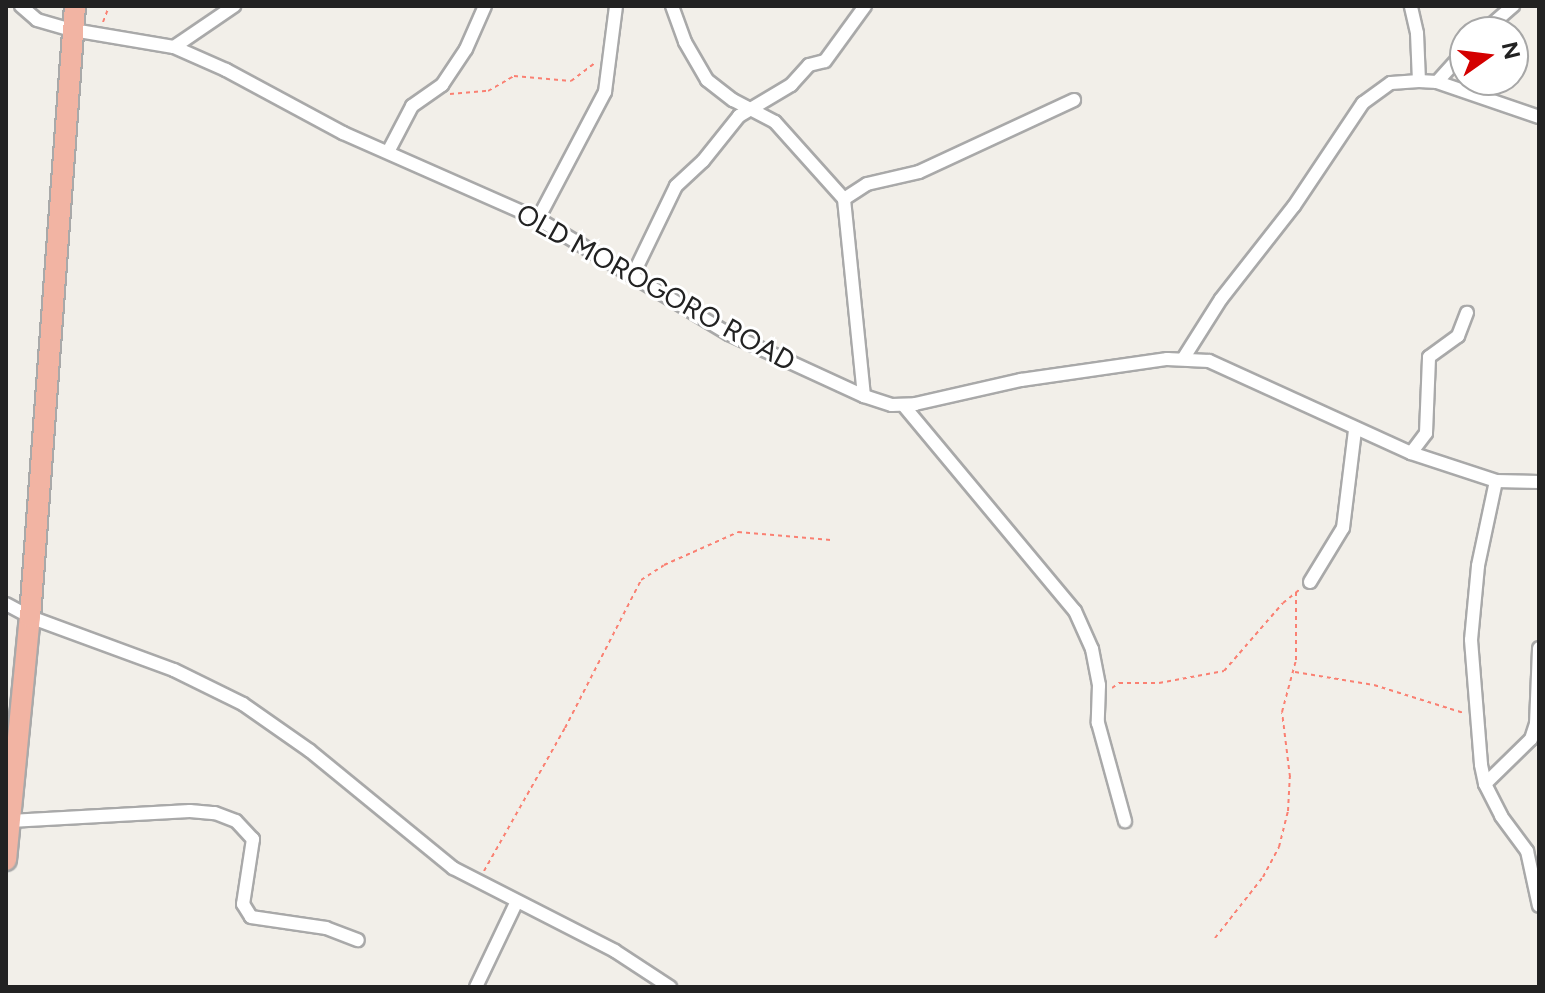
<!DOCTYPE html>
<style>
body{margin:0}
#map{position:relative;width:1545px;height:993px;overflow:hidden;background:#f2efe9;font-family:Figtree,sans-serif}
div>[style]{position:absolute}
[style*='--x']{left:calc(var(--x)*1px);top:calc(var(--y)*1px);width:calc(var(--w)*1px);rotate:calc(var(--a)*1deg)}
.path>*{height:2px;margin-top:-1px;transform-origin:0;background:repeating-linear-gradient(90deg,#fa8072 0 4px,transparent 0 8px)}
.roads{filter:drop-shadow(2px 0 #a9a9a9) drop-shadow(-2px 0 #a9a9a9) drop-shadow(0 2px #a9a9a9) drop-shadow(0 -2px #a9a9a9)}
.minor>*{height:12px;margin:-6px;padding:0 6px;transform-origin:6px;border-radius:6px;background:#fff}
.trunk>*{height:20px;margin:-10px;padding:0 10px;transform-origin:10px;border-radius:10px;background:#f2b4a3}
span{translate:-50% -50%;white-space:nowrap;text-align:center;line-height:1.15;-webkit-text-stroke:6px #fff;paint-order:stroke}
.street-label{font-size:28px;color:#222}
.frame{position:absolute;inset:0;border:8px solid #222;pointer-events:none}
.north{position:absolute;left:1449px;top:16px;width:80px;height:80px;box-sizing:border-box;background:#fff;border:2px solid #a7a7a7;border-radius:50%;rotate:76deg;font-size:22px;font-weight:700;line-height:32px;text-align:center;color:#222}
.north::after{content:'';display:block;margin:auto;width:28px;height:36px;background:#d40000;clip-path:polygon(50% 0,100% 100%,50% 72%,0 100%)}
</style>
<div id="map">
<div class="path">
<div style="--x:103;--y:22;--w:17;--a:-69"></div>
<div style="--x:450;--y:94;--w:38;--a:-5"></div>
<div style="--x:488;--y:91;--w:30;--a:-30"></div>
<div style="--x:514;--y:76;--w:57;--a:5"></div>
<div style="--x:571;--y:81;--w:31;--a:-37"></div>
<div style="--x:1295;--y:672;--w:80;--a:9.3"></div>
<div style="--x:1374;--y:685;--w:94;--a:17.3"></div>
<div style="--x:1112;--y:688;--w:9;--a:-36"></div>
<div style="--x:1119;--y:683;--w:40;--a:0"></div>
<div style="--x:1159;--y:683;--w:66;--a:-10.5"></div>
<div style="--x:1224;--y:671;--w:90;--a:-49.1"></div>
<div style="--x:1283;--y:603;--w:21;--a:-39"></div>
<div style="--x:484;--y:871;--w:164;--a:-60.5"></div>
<div style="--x:565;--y:728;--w:166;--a:-62.8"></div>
<div style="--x:641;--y:580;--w:27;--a:-33"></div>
<div style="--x:664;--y:565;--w:81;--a:-24"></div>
<div style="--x:738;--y:532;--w:93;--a:4.9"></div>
<div style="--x:1215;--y:938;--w:78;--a:-51.8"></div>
<div style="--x:1263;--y:877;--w:34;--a:-62"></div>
<div style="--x:1279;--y:847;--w:37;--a:-76"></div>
<div style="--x:1288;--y:811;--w:34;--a:-87"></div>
<div style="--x:1290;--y:777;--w:65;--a:-97"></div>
<div style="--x:1282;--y:712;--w:54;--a:-74.9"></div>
<div style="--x:1296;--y:660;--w:67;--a:-90"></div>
</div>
<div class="roads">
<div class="minor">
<div style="--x:21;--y:6;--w:21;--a:41"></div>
<div style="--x:37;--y:20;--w:37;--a:16"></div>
<div style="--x:73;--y:30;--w:102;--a:9.6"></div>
<div style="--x:174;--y:47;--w:57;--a:23.9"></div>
<div style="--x:226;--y:70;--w:133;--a:28.3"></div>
<div style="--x:343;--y:133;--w:213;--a:23.8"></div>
<div style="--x:538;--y:219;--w:223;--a:31.1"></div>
<div style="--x:729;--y:334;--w:149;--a:24.7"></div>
<div style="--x:864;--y:396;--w:29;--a:18"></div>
<div style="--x:892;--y:405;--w:23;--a:-2"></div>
<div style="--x:915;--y:404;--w:109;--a:-12.8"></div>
<div style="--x:1021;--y:380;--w:148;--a:-8.2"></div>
<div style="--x:1167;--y:359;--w:42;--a:2.7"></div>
<div style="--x:1209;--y:361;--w:222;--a:24.5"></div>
<div style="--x:1411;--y:453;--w:89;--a:18.2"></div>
<div style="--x:1496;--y:481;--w:43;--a:1.3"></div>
<div style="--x:672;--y:6;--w:38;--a:70"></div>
<div style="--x:685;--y:42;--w:44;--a:59.9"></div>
<div style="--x:707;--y:80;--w:33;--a:38"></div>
<div style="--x:733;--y:100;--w:47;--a:27.6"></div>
<div style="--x:775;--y:122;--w:103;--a:48.1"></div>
<div style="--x:1483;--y:32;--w:40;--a:-41"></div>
<div style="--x:174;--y:47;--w:73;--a:-34.3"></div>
<div style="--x:1419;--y:81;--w:18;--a:3"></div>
<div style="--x:1437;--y:82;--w:108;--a:18.9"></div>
<div style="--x:1437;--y:82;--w:42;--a:-47.9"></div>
<div style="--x:388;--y:152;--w:52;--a:-62.4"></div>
<div style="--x:412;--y:106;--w:37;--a:-35"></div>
<div style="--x:442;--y:85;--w:43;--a:-56.3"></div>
<div style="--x:466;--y:49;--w:47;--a:-66.2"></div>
<div style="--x:538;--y:219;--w:144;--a:-62.2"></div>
<div style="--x:605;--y:92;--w:87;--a:-82.7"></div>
<div style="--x:633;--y:275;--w:99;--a:-64.2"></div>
<div style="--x:676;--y:186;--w:37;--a:-43"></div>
<div style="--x:703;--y:161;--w:58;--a:-51.3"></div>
<div style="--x:739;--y:116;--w:61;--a:-30.8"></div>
<div style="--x:791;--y:85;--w:27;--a:-48"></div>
<div style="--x:809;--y:65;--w:16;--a:-14"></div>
<div style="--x:825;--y:61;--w:68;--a:-54"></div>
<div style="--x:1183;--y:359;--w:71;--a:-57.7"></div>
<div style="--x:1221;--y:299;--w:118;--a:-51.9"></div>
<div style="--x:1294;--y:206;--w:124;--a:-56.2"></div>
<div style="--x:1363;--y:103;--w:34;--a:-36"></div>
<div style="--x:1391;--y:83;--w:28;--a:-4"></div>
<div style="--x:1419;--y:81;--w:48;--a:-92.4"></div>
<div style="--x:1417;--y:33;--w:28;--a:-103"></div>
<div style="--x:864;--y:396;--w:198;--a:-95.8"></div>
<div style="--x:844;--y:199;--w:27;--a:-33"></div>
<div style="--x:867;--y:184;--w:53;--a:-13"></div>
<div style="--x:919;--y:172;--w:171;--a:-24.9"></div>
<div style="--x:904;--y:406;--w:267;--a:50.2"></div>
<div style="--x:1075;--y:611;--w:42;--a:65.9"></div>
<div style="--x:1092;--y:649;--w:37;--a:79"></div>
<div style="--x:1099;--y:685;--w:38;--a:92"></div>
<div style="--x:1098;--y:723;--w:102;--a:74.6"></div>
<div style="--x:1411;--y:453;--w:25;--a:-53"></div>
<div style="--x:1426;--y:433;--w:76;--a:-87.7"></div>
<div style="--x:1429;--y:357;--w:36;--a:-36"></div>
<div style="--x:1458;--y:336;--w:25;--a:-69"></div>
<div style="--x:1496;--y:481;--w:87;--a:102"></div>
<div style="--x:1478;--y:566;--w:74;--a:95.4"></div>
<div style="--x:1471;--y:640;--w:125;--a:85.4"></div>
<div style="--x:1481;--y:765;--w:19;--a:78"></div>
<div style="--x:1485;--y:784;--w:36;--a:63"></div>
<div style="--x:1501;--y:816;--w:44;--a:53.4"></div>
<div style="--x:1527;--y:851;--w:56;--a:77.7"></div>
<div style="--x:1310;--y:582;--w:63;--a:-58.6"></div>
<div style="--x:1343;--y:528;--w:99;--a:-83"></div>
<div style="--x:6;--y:604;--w:27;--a:28"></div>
<div style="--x:30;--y:617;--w:153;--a:20.2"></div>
<div style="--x:174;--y:670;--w:77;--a:26.2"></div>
<div style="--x:243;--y:704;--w:82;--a:35"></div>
<div style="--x:310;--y:751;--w:185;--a:39.3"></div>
<div style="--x:453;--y:868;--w:182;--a:27.1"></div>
<div style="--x:615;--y:951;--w:66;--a:33.2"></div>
<div style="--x:1485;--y:784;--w:64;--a:-44.4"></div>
<div style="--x:1531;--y:739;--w:16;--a:-72"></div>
<div style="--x:1536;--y:724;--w:76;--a:-87.7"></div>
<div style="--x:10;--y:821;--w:180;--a:-3.2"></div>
<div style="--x:190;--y:811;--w:25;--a:5"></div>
<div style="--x:215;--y:813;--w:22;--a:21"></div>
<div style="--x:236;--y:821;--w:25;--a:47"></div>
<div style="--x:253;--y:839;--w:66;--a:98.7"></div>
<div style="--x:243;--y:904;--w:15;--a:58"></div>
<div style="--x:251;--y:917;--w:76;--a:8.3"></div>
<div style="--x:326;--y:928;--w:34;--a:21"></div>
<div style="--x:476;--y:987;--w:93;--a:-64.5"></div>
</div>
<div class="trunk">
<div style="--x:6;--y:860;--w:244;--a:-84.4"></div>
<div style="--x:30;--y:617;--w:613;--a:-85.79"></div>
</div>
</div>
<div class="street-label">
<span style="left:656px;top:287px;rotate:29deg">OLD MOROGORO ROAD</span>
</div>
<div class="frame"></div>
<div class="north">N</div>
</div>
